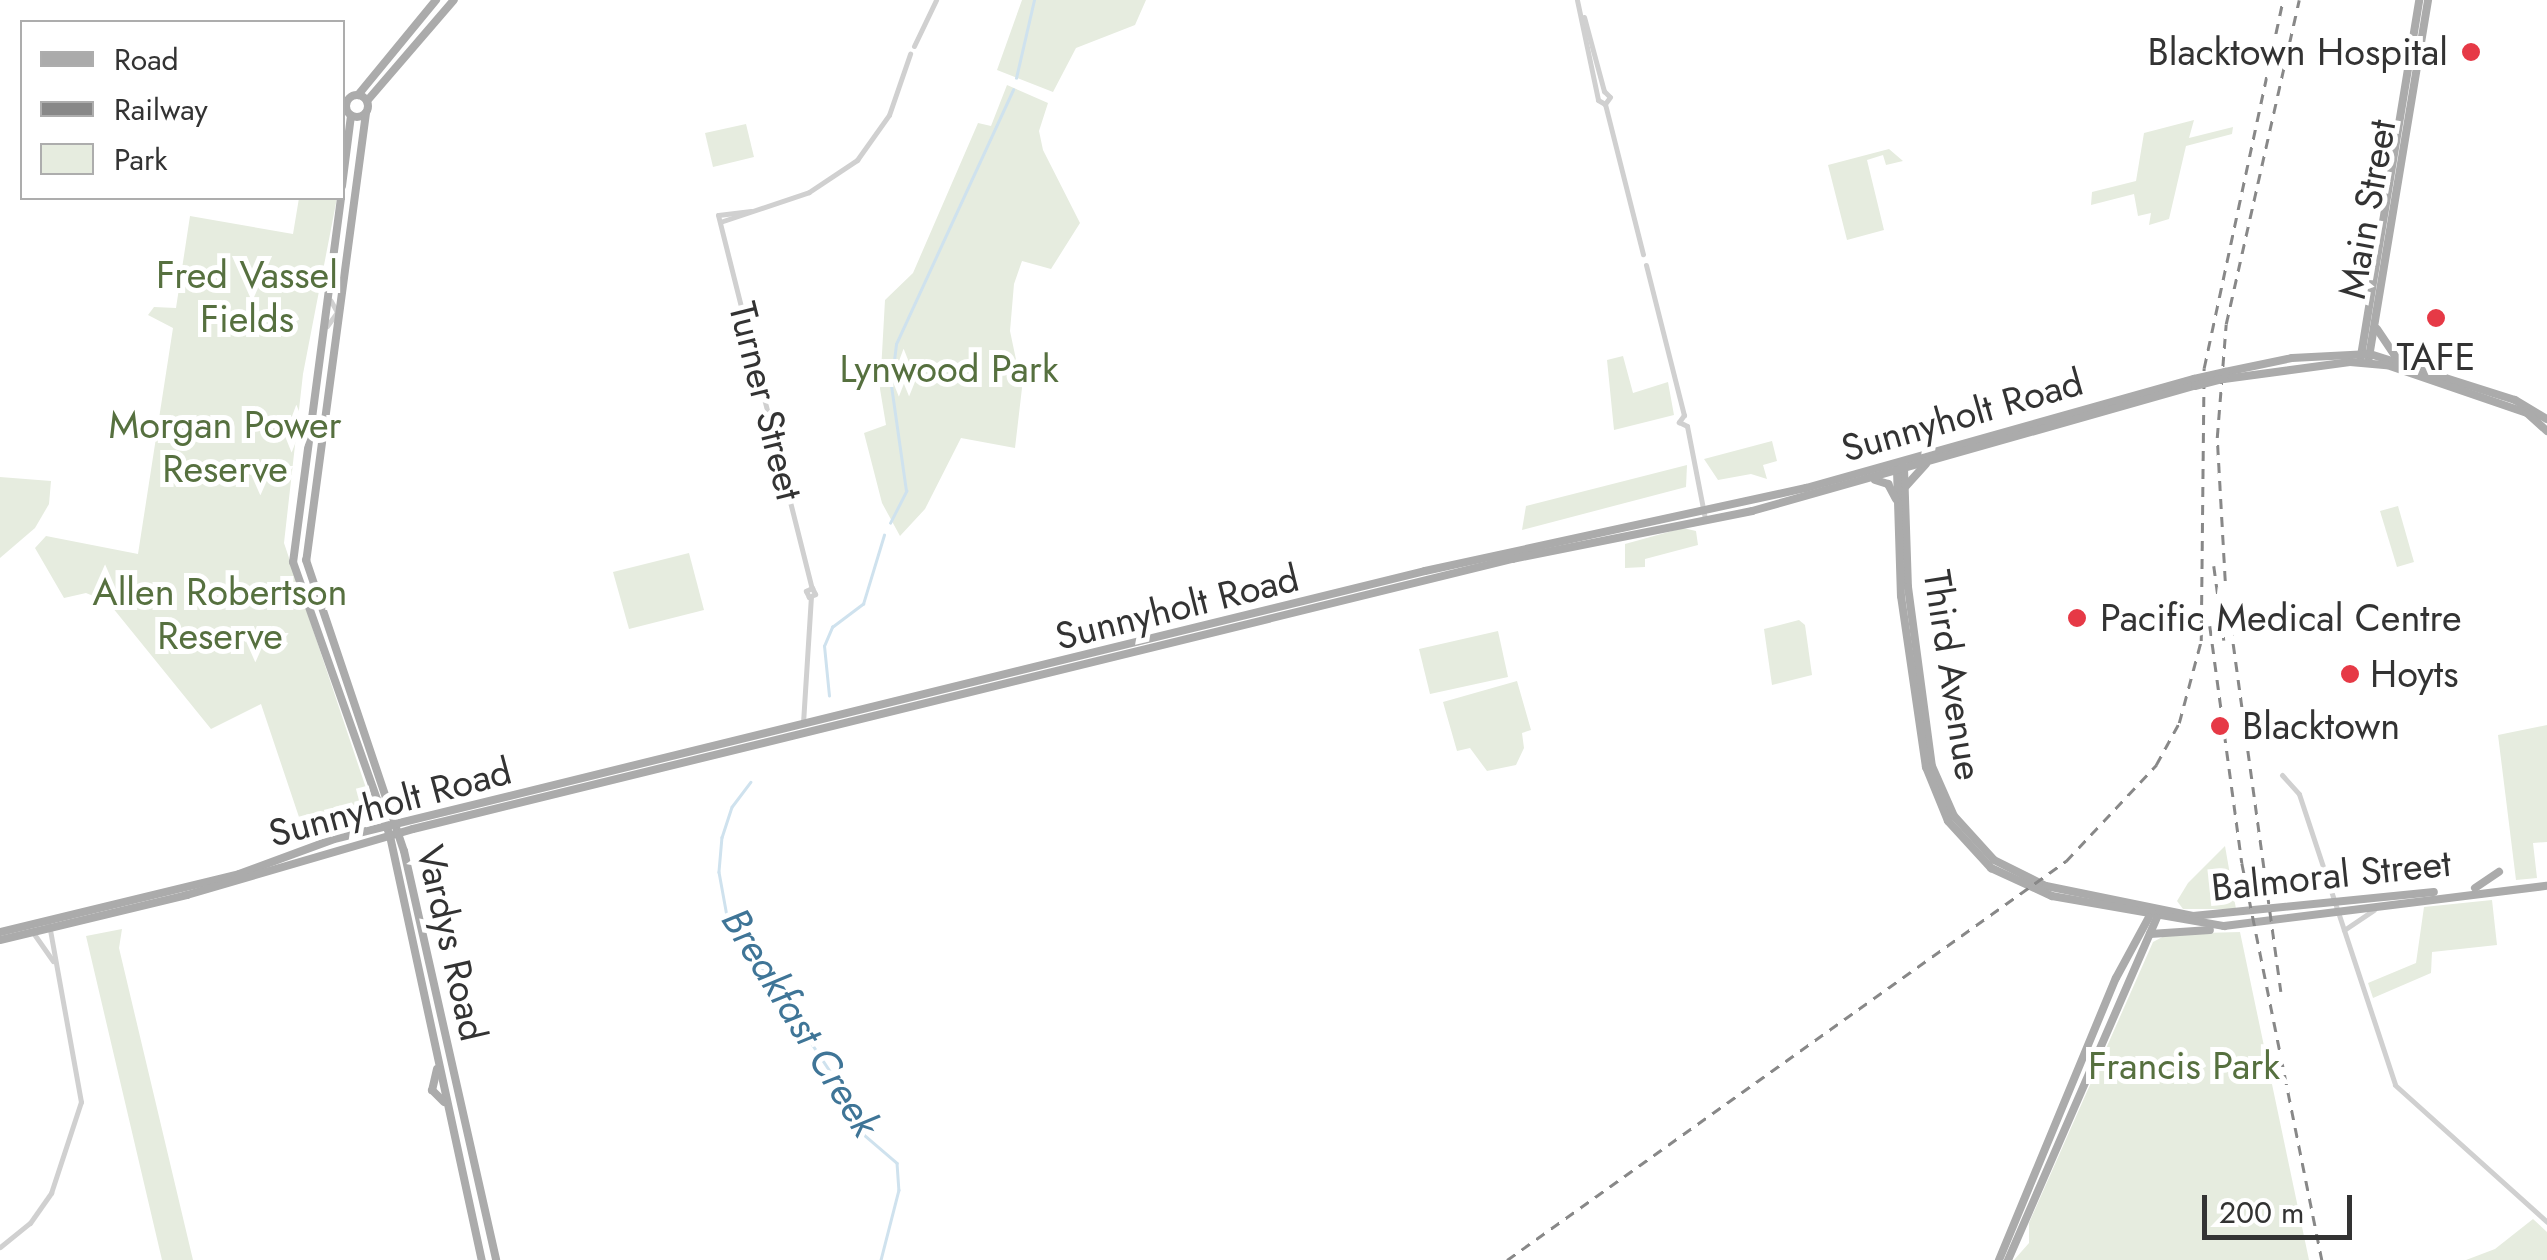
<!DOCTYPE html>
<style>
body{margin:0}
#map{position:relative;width:2547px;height:1260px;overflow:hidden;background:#fff;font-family:Jost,sans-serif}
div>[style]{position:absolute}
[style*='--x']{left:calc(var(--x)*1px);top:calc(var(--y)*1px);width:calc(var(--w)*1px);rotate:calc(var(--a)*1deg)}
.green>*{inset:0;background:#e6ecdf}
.stream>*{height:2.5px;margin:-1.25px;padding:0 1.25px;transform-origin:1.25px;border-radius:1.25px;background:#cfe2ee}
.minor>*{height:5px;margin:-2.5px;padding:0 2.5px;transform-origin:2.5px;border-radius:2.5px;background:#d0d0d0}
.major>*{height:8px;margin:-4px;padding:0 4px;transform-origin:4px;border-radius:4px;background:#ababab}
.major>.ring{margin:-4px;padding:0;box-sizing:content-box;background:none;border:8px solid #ababab;border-radius:50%}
.rail>*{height:2.5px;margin-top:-1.25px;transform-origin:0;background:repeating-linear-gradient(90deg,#888 0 10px,transparent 0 18px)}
.major-bridge>*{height:8px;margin:-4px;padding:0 4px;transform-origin:4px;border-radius:4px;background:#ababab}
.dots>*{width:28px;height:28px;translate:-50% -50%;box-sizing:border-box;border:5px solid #fff;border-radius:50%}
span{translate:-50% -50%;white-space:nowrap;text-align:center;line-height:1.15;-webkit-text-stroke:10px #fff;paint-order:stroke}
.poi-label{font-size:38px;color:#333}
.right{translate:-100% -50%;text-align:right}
.left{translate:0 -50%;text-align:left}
.street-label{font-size:38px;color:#333}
.park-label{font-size:38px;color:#56703f}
.water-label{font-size:40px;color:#3f7597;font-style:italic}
.legend{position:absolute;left:20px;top:20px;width:325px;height:180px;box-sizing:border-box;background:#fff;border:2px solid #adadad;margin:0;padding:12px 18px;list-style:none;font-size:30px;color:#333}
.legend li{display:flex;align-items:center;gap:20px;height:50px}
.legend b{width:50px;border:2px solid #adadad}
.scale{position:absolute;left:2202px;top:1195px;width:150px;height:45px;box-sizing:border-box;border:5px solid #333;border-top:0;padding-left:12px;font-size:30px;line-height:35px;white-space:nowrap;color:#333;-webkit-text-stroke:8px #fff;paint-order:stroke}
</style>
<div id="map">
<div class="green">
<div style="clip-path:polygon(1022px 0,1146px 0,1135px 25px,1076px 48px,1053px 92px,997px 70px)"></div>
<div style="clip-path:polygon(1007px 85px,1048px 103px,1039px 131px,1043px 150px,1080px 223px,1051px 269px,1022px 261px,1014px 284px,1010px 331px,1022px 388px,1015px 448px,961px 438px,925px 509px,900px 536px,882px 503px,864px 433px,886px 425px,880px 389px,885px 300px,913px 273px,978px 123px,991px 126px)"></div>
<div style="clip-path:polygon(2194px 120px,2189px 138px,2233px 127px,2232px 134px,2186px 146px,2169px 219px,2149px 225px,2151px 213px,2138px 216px,2134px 194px,2091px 205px,2092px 192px,2136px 181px,2144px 133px)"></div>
<div style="clip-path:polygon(746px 124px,754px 157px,713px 167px,705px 133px)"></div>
<div style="clip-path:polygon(1889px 149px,1903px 161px,1886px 165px,1883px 155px,1867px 160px,1884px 230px,1847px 240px,1828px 165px)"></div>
<div style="clip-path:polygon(299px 198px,337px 198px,303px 374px,284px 543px,372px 806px,311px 830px,303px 829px,261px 704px,211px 729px,108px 602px,86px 593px,64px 598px,35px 548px,46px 536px,138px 554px,173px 328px,148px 315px,154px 307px,176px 308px,190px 216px,293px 234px)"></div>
<div style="clip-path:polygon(1623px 356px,1633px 393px,1668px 382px,1674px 415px,1614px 430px,1607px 360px)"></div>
<div style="clip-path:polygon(1772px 441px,1777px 461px,1763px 465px,1767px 479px,1751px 474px,1718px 480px,1704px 459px)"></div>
<div style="clip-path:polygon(1687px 465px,1686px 487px,1522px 530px,1526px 506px)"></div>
<div style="clip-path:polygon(0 477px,51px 481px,49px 504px,35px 528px,0 558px)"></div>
<div style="clip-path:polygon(2398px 506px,2414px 562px,2397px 567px,2380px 511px)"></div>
<div style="clip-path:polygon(1683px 528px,1696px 531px,1698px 545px,1645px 559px,1645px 567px,1625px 568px,1625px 544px)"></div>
<div style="clip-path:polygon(689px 553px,704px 610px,629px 629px,613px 572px)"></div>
<div style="clip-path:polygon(1799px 620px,1805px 625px,1812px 675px,1772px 685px,1764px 629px)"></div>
<div style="clip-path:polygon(1498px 631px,1508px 677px,1430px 694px,1419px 649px)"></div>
<div style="clip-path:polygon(1517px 681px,1531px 730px,1522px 733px,1524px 748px,1516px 765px,1487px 771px,1470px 748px,1457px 751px,1443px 702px)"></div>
<div style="clip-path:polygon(2547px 725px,2547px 842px,2533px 843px,2537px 878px,2516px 880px,2498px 735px)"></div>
<div style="clip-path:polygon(2225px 846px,2236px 909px,2183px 909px,2177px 901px,2188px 883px)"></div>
<div style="clip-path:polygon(2492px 900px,2497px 945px,2432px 952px,2431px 973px,2373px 998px,2368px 983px,2416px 963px,2424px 907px)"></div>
<div style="clip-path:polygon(122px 929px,119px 948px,193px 1260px,162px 1260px,86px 936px)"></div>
<div style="clip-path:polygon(2240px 932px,2309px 1260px,2014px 1260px,2029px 1243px,2029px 1223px,2153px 942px,2168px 934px)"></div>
<div style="clip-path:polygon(2533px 1219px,2547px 1232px,2547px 1260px,2466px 1260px,2495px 1249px)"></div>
</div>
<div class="stream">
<div style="--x:1016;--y:78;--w:80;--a:-77"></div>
<div style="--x:890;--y:523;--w:36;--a:-63"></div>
<div style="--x:906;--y:491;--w:107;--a:-98.1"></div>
<div style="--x:891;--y:385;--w:41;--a:-83"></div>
<div style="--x:896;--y:344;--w:280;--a:-65.3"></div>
<div style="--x:829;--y:696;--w:50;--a:-95.7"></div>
<div style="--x:824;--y:646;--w:21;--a:-67"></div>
<div style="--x:832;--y:627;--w:39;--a:-37"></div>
<div style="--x:863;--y:604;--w:72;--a:-73.1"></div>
<div style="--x:751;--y:782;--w:31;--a:127"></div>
<div style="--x:732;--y:807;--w:32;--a:108"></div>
<div style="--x:722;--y:837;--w:35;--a:95"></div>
<div style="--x:719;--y:872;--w:45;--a:79.7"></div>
<div style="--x:727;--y:916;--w:228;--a:56.4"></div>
<div style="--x:853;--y:1106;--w:28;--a:72"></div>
<div style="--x:862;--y:1133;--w:46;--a:40.6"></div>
<div style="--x:897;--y:1163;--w:27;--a:86"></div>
<div style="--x:899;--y:1190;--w:72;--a:104.4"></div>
</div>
<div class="minor">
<div style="--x:1577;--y:0;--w:102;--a:78.1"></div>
<div style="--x:1598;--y:100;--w:8;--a:30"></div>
<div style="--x:1584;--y:17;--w:77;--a:74.9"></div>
<div style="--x:914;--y:46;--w:51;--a:-64.4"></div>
<div style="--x:1604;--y:91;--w:8;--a:45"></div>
<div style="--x:1610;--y:97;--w:9;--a:126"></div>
<div style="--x:1605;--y:104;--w:155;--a:75.8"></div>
<div style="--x:751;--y:211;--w:33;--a:173"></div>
<div style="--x:718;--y:215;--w:385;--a:75.9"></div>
<div style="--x:720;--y:222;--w:94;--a:-18.6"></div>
<div style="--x:809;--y:192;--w:58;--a:-33.7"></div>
<div style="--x:857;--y:160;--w:55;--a:-54.6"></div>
<div style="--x:889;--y:115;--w:65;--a:-71"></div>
<div style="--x:1646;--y:265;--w:155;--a:75.8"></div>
<div style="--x:327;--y:326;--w:17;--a:-54"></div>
<div style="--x:337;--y:312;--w:13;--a:-119"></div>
<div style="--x:1684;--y:415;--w:9;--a:126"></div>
<div style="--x:1679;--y:422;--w:9;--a:27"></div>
<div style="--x:1687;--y:426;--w:95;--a:79"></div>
<div style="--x:812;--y:588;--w:7;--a:63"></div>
<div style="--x:815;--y:594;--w:7;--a:153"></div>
<div style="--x:809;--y:597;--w:7;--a:-117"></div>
<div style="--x:806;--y:591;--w:7;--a:-27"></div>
<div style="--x:803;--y:723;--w:126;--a:-86.4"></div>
<div style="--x:2282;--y:775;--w:25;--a:48"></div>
<div style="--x:2299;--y:794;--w:306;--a:71.7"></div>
<div style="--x:2395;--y:1085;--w:205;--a:42"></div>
<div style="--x:2344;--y:930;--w:36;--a:-34"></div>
<div style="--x:34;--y:934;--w:33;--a:55"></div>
<div style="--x:0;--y:1247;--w:38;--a:-39"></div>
<div style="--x:30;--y:1223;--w:37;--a:-55"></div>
<div style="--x:51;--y:1193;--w:96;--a:-71.8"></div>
<div style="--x:81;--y:1102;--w:180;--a:-100.2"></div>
</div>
<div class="major">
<div class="ring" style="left:346px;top:95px;width:14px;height:14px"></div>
<div style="--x:358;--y:95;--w:123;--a:-50.6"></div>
<div style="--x:367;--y:101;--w:133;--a:-49.3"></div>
<div style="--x:366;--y:113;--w:451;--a:97.6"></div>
<div style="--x:306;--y:560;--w:307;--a:71.4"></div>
<div style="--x:404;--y:851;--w:419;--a:77.3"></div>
<div style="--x:342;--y:186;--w:71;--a:-82.7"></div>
<div style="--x:341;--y:198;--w:367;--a:97.5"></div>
<div style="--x:293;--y:562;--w:291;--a:70.5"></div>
<div style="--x:390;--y:836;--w:434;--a:77.8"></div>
<div style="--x:2377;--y:329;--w:34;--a:56"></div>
<div style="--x:2360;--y:362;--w:367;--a:-80.7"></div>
<div style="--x:2368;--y:363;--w:368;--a:-80.6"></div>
<div style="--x:2225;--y:372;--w:68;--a:-11.8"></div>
<div style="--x:2292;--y:358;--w:78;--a:-2.9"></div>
<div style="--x:2370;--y:354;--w:152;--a:17.6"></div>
<div style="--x:2515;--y:400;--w:37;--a:31"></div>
<div style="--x:2224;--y:379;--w:127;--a:-7.7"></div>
<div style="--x:2350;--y:362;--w:37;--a:5"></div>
<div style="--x:2387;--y:365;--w:148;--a:18.9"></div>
<div style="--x:2527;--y:413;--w:27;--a:42"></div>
<div style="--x:1904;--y:468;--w:119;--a:88.1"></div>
<div style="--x:1908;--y:587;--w:181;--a:82.4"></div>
<div style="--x:1932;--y:766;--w:55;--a:66.3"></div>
<div style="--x:1954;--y:816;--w:59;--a:47.7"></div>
<div style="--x:1994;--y:860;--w:58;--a:26.6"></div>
<div style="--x:2046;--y:886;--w:150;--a:11.5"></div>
<div style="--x:2193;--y:916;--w:242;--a:-5.7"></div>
<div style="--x:1897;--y:470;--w:126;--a:88.2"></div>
<div style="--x:1901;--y:596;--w:173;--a:81.7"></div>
<div style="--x:1926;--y:767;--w:58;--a:67.8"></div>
<div style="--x:1948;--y:821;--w:64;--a:47.5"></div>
<div style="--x:1991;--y:868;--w:67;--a:24.7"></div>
<div style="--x:2052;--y:896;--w:175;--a:9.9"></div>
<div style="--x:2224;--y:926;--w:325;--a:-7.1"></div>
<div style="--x:1875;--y:480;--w:14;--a:17"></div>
<div style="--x:1888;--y:484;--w:17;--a:62"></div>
<div style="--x:1906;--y:486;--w:30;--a:-48"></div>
<div style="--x:2475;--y:888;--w:29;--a:-34"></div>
<div style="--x:0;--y:932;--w:246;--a:-13.6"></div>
<div style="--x:239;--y:874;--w:101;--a:-20.2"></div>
<div style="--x:334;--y:839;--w:1123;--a:-13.8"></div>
<div style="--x:1425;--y:571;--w:390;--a:-12.3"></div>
<div style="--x:1806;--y:488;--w:403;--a:-15.7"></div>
<div style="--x:2150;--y:934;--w:60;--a:-3.8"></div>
<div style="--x:0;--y:940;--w:192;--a:-13.5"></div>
<div style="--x:187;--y:895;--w:235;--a:-16.3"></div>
<div style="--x:413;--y:829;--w:1132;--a:-13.8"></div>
<div style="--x:1512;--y:559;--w:245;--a:-11.3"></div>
<div style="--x:1752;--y:511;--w:460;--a:-15.8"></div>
<div style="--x:437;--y:1069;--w:22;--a:103"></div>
<div style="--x:432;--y:1090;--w:17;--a:45"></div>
<div style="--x:1999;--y:1260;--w:305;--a:-67.5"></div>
<div style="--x:2116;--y:978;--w:69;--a:-61.6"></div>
<div style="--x:2008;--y:1260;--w:373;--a:-66.5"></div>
</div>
<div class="rail">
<div style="--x:2214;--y:566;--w:75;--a:82.3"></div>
<div style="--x:2225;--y:581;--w:143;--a:-93.2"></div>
<div style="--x:2217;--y:438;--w:114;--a:-85.5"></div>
<div style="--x:2226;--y:324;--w:332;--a:-77.3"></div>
<div style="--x:2210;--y:626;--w:239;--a:82.3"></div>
<div style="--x:2242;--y:863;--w:405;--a:78.6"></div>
<div style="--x:2231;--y:626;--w:369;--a:82.2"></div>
<div style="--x:1507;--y:1260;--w:687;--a:-35.52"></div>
<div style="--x:2066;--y:861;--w:132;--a:-46.8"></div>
<div style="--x:2156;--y:765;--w:48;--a:-61.3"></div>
<div style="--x:2179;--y:723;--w:85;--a:-75"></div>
<div style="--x:2201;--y:641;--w:273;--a:-89.4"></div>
<div style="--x:2204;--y:368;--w:376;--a:-77.9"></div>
</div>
<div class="major-bridge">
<div style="--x:2194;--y:379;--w:32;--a:-13"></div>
<div style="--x:2195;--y:386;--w:30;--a:-14"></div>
</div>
<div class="dots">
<div style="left:2471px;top:52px;background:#e63946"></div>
<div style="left:2436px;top:318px;background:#e63946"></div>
<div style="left:2077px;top:618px;background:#e63946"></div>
<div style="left:2350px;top:674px;background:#e63946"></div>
<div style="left:2220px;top:726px;background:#e63946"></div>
</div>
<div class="poi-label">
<span class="right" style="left:2448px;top:52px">Blacktown Hospital</span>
<span style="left:2436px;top:357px">TAFE</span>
<span class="left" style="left:2100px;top:618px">Pacific Medical Centre</span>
<span class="left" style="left:2370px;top:674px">Hoyts</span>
<span class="left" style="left:2242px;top:726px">Blacktown</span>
</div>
<div class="street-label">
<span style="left:2367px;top:209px;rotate:-80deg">Main Street</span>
<span style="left:766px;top:401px;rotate:76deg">Turner Street</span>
<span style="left:1962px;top:415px;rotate:-16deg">Sunnyholt Road</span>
<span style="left:1177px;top:607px;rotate:-14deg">Sunnyholt Road</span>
<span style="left:1953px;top:675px;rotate:81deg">Third Avenue</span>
<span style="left:390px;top:802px;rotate:-15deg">Sunnyholt Road</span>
<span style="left:2331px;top:875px;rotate:-6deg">Balmoral Street</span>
<span style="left:452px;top:943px;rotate:77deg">Vardys Road</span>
</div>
<div class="park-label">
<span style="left:247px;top:297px">Fred Vassel<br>Fields</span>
<span style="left:949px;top:369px">Lynwood Park</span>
<span style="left:225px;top:447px">Morgan Power<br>Reserve</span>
<span style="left:220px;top:614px">Allen Robertson<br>Reserve</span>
<span style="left:2184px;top:1066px">Francis Park</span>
</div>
<div class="water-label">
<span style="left:801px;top:1022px;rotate:58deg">Breakfast Creek</span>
</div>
<ul class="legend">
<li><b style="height:12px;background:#ababab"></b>Road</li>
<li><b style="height:12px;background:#888"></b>Railway</li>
<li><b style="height:28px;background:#e6ecdf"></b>Park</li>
</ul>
<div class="scale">200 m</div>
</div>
